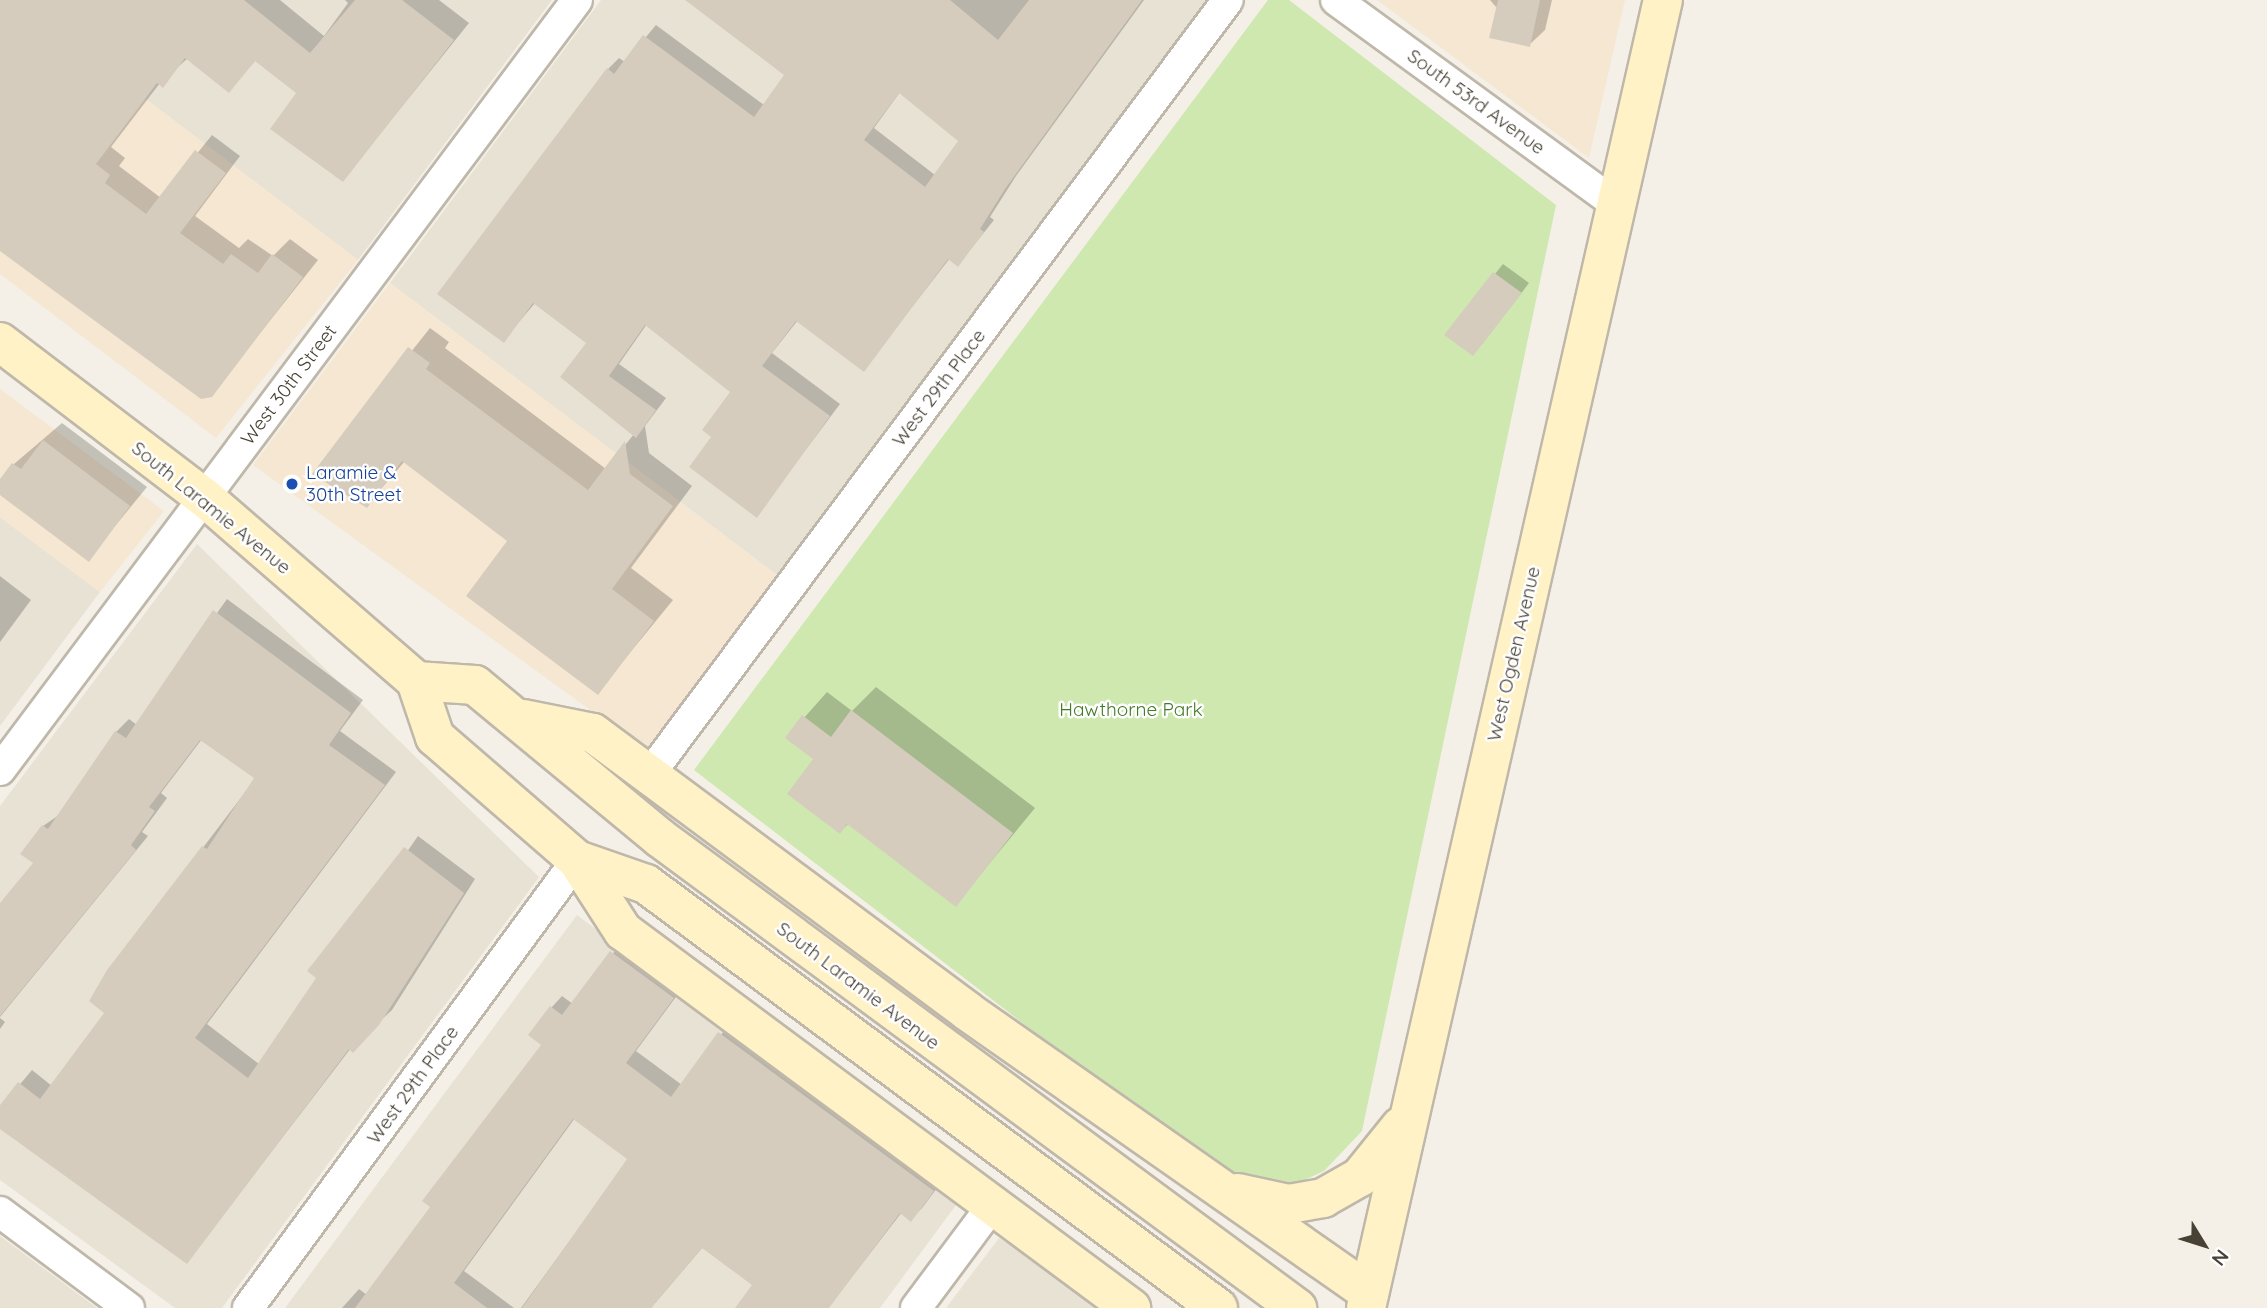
<!DOCTYPE html>
<style>
body{margin:0}
#map{position:relative;width:2267px;height:1308px;overflow:hidden;background:#f4f0e7;font-family:Quicksand,sans-serif}
div>[style]{position:absolute}
[style*='--x']{left:calc(var(--x)*1px);top:calc(var(--y)*1px);width:calc(var(--w)*1px);rotate:calc(var(--a)*1deg)}
.residential>*{inset:0;background:#e8e2d5}
.commercial>*{inset:0;background:#f6e7d2}
.green>*{inset:0;background:#cee8b0}
.shadow>*{inset:0;background:#0003}
.building>*{inset:0;background:#d6ccbd}
.roads{filter:drop-shadow(2px 0 #bfb8aa) drop-shadow(-2px 0 #bfb8aa) drop-shadow(0 2px #bfb8aa) drop-shadow(0 -2px #bfb8aa)}
.minor>*{height:30px;margin:-15px;padding:0 15px;transform-origin:15px;border-radius:15px;background:#fff}
.secondary>*{height:38px;margin:-19px;padding:0 19px;transform-origin:19px;border-radius:19px;background:#fff2c6}
.dots>*{width:19px;height:19px;translate:-50% -50%;box-sizing:border-box;border:4px solid #fff;border-radius:50%}
span{translate:-50% -50%;white-space:nowrap;text-align:center;line-height:1.15;-webkit-text-stroke:5px #fff;paint-order:stroke}
.street-label{font-size:19px;color:#474136}
.transit-label{font-size:19px;color:#164399}
.left{translate:0 -50%;text-align:left}
.park-label{font-size:19px;color:#467a29}
.north{position:absolute;left:2169px;top:1210px;width:70px;height:70px;-webkit-text-stroke:5px #fff;paint-order:stroke;rotate:128deg;font-size:19px;font-weight:700;line-height:28px;text-align:center;color:#474136}
.north::after{content:'';display:block;margin:auto;width:24px;height:32px;background:#474136;clip-path:polygon(50% 0,100% 100%,50% 72%,0 100%)}
</style>
<div id="map">
<div class="residential">
<div style="clip-path:polygon(15px 0,552px 0,358px 260px)"></div>
<div style="clip-path:polygon(601px 0,1207px 0,777px 575px,390px 283px)"></div>
<div style="clip-path:polygon(0 517px,100px 592px,0 726px)"></div>
<div style="clip-path:polygon(197px 544px,539px 877px,222px 1308px,175px 1308px,0 1180px,0 806px)"></div>
<div style="clip-path:polygon(577px 915px,959px 1201px,880px 1308px,285px 1308px)"></div>
<div style="clip-path:polygon(0 1236px,97px 1308px,0 1308px)"></div>
<div style="clip-path:polygon(999px 1238px,1010px 1245px,1097px 1308px,946px 1308px)"></div>
</div>
<div class="commercial">
<div style="clip-path:polygon(0 0,15px 0,358px 260px,216px 438px,0 274px)"></div>
<div style="clip-path:polygon(1377px 0,1625px 0,1589px 158px)"></div>
<div style="clip-path:polygon(390px 283px,777px 575px,648px 752px,253px 465px)"></div>
<div style="clip-path:polygon(0 389px,164px 511px,100px 592px,0 517px)"></div>
</div>
<div class="green">
<div style="clip-path:polygon(1268px 0,1289px 0,1556px 205px,1362px 1131px,1324px 1171px,1276px 1193px,1185px 1148px,694px 770px)"></div>
</div>
<div class="shadow">
<div style="clip-path:polygon(0 0,280px 0,324px 36px,348px 3px,345px 0,439px 0,469px 23px,343px 180px,298px 93px,256px 60px,228px 91px,188px 58px,160px 83px,111px 147px,125px 158px,119px 166px,161px 198px,212px 135px,240px 156px,195px 216px,239px 248px,248px 239px,273px 256px,290px 239px,318px 260px,211px 395px,0 248px)"></div>
<div style="clip-path:polygon(evenodd,688px 0,1144px 0,1016px 176px,990px 217px,994px 220px,958px 265px,950px 258px,864px 369px,798px 320px,772px 353px,840px 404px,756px 516px,714px 437px,733px 392px,647px 324px,619px 364px,666px 398px,645px 426px,649px 453px,692px 486px,631px 568px,673px 600px,597px 693px,509px 540px,405px 461px,367px 505px,314px 474px,430px 328px,449px 342px,445px 348px,606px 469px,634px 434px,588px 343px,535px 303px,503px 341px,608px 69px,619px 58px,625px 62px,656px 25px,764px 105px,787px 74px,688px 0,900px 92px,961px 141px,935px 175px,874px 128px,900px 92px)"></div>
<div style="clip-path:polygon(1490px 0,1552px 0,1545px 30px,1529px 45px)"></div>
<div style="clip-path:polygon(1503px 264px,1529px 283px,1482px 344px,1447px 334px)"></div>
<div style="clip-path:polygon(62px 423px,147px 487px,88px 559px,0 493px,14px 464px)"></div>
<div style="clip-path:polygon(0 576px,31px 600px,0 642px)"></div>
<div style="clip-path:polygon(227px 599px,363px 700px,340px 731px,396px 772px,207px 1024px,259px 1064px,418px 836px,475px 879px,392px 1010px,351px 1048px,187px 1262px,0 1126px,0 1108px,32px 1070px,52px 1086px,107px 1013px,109px 971px,256px 778px,202px 739px,161px 793px,167px 798px,142px 832px,148px 836px,0 1017px,0 908px,35px 862px,43px 826px,59px 815px,116px 732px,129px 719px,137px 725px)"></div>
<div style="clip-path:polygon(876px 687px,1035px 808px,956px 904px,849px 823px,840px 832px,816px 759px,787px 737px,827px 692px,852px 711px)"></div>
<div style="clip-path:polygon(623px 941px,684px 986px,636px 1051px,682px 1085px,731px 1022px,944px 1179px,922px 1208px,911px 1219px,902px 1212px,828px 1308px,738px 1308px,755px 1284px,703px 1247px,651px 1308px,521px 1308px,629px 1159px,575px 1118px,464px 1271px,514px 1308px,342px 1308px,359px 1289px,367px 1295px,432px 1206px,544px 1045px,551px 1008px,562px 996px,573px 1004px)"></div>
<div style="clip-path:polygon(0 1018px,5px 1022px,0 1029px)"></div>
</div>
<div class="building">
<div style="clip-path:polygon(0 0,244px 0,310px 53px,355px 0,402px 0,454px 40px,343px 182px,270px 129px,296px 93px,255px 61px,229px 93px,185px 58px,163px 88px,157px 83px,96px 164px,110px 175px,105px 183px,146px 214px,195px 150px,226px 173px,180px 233px,223px 264px,231px 254px,258px 273px,272px 254px,303px 277px,212px 397px,201px 399px,0 251px)"></div>
<div style="clip-path:polygon(evenodd,685px 0,950px 0,998px 40px,1029px 0,1142px 0,1005px 189px,980px 229px,984px 232px,958px 267px,948px 259px,864px 372px,796px 321px,762px 366px,830px 416px,757px 518px,689px 467px,711px 437px,702px 430px,730px 392px,645px 325px,609px 376px,656px 410px,636px 438px,560px 377px,586px 343px,533px 303px,504px 343px,437px 294px,607px 68px,614px 74px,643px 35px,754px 117px,784px 75px,685px 0,899px 93px,958px 141px,925px 187px,864px 140px,899px 93px)"></div>
<div style="clip-path:polygon(1498px 0,1540px 0,1530px 47px,1489px 38px)"></div>
<div style="clip-path:polygon(1493px 272px,1522px 293px,1473px 356px,1444px 335px)"></div>
<div style="clip-path:polygon(408px 347px,430px 363px,426px 369px,588px 490px,625px 441px,630px 474px,673px 506px,612px 589px,654px 621px,598px 695px,466px 596px,507px 541px,402px 461px,367px 508px,312px 474px)"></div>
<div style="clip-path:polygon(43px 440px,130px 506px,89px 562px,0 495px,0 479px,12px 463px,21px 469px)"></div>
<div style="clip-path:polygon(213px 610px,351px 713px,329px 745px,385px 785px,195px 1038px,248px 1078px,316px 978px,307px 971px,404px 847px,464px 893px,379px 1025px,353px 1053px,349px 1049px,187px 1264px,0 1129px,0 1105px,18px 1082px,40px 1099px,104px 1013px,89px 1001px,107px 970px,202px 846px,207px 849px,254px 778px,200px 740px,149px 807px,155px 811px,131px 845px,136px 850px,0 1016px,0 903px,33px 863px,20px 854px,42px 825px,48px 829px,115px 731px,126px 738px)"></div>
<div style="clip-path:polygon(851px 710px,1013px 833px,956px 907px,847px 824px,840px 834px,787px 794px,813px 759px,785px 738px,802px 715px,831px 737px)"></div>
<div style="clip-path:polygon(610px 951px,674px 998px,626px 1063px,671px 1097px,718px 1032px,934px 1191px,911px 1222px,900px 1213px,829px 1308px,735px 1308px,752px 1285px,702px 1248px,651px 1308px,522px 1308px,627px 1159px,573px 1119px,454px 1283px,487px 1308px,355px 1308px,430px 1207px,422px 1201px,541px 1045px,528px 1035px,550px 1006px,562px 1015px)"></div>
</div>
<div class="roads">
<div class="minor">
<div style="--x:1336;--y:0;--w:348;--a:36.1"></div>
<div style="--x:0;--y:770;--w:962;--a:-53.15"></div>
<div style="--x:649;--y:775;--w:967;--a:-53.24"></div>
<div style="--x:0;--y:1212;--w:161;--a:36.7"></div>
<div style="--x:248;--y:1308;--w:556;--a:-53.71"></div>
<div style="--x:916;--y:1308;--w:127;--a:-53.3"></div>
</div>
<div class="secondary">
<div style="--x:0;--y:342;--w:258;--a:37.3"></div>
<div style="--x:205;--y:498;--w:279;--a:40.9"></div>
<div style="--x:416;--y:681;--w:59;--a:71.3"></div>
<div style="--x:435;--y:737;--w:188;--a:40.9"></div>
<div style="--x:577;--y:860;--w:73;--a:19.2"></div>
<div style="--x:646;--y:884;--w:712;--a:36.55"></div>
<div style="--x:416;--y:681;--w:59;--a:3.9"></div>
<div style="--x:475;--y:685;--w:240;--a:39.6"></div>
<div style="--x:660;--y:838;--w:792;--a:36.42"></div>
<div style="--x:524;--y:719;--w:70;--a:11.5"></div>
<div style="--x:593;--y:733;--w:466;--a:36.6"></div>
<div style="--x:967;--y:1011;--w:491;--a:35"></div>
<div style="--x:577;--y:860;--w:85;--a:57.1"></div>
<div style="--x:623;--y:931;--w:633;--a:36.58"></div>
<div style="--x:1238;--y:1193;--w:52;--a:12.2"></div>
<div style="--x:1289;--y:1204;--w:35;--a:-10"></div>
<div style="--x:1323;--y:1198;--w:43;--a:-29.6"></div>
<div style="--x:1360;--y:1177;--w:65;--a:-51.2"></div>
<div style="--x:1366;--y:1308;--w:1341;--a:-77.21"></div>
</div>
</div>
<div class="dots">
<div style="left:292px;top:484px;background:#1a4fb4"></div>
</div>
<div class="street-label">
<span style="left:1476px;top:102px;rotate:36deg">South 53rd Avenue</span>
<span style="left:289px;top:385px;rotate:-53deg">West 30th Street</span>
<span style="left:939px;top:388px;rotate:-53deg">West 29th Place</span>
<span style="left:211px;top:508px;rotate:39deg">South Laramie Avenue</span>
<span style="left:1514px;top:654px;rotate:-77deg">West Ogden Avenue</span>
<span style="left:858px;top:986px;rotate:37deg">South Laramie Avenue</span>
<span style="left:413px;top:1085px;rotate:-54deg">West 29th Place</span>
</div>
<div class="transit-label">
<span class="left" style="left:306px;top:484px">Laramie &amp;<br>30th Street</span>
</div>
<div class="park-label">
<span style="left:1131px;top:710px">Hawthorne Park</span>
</div>
<div class="north">N</div>
</div>
